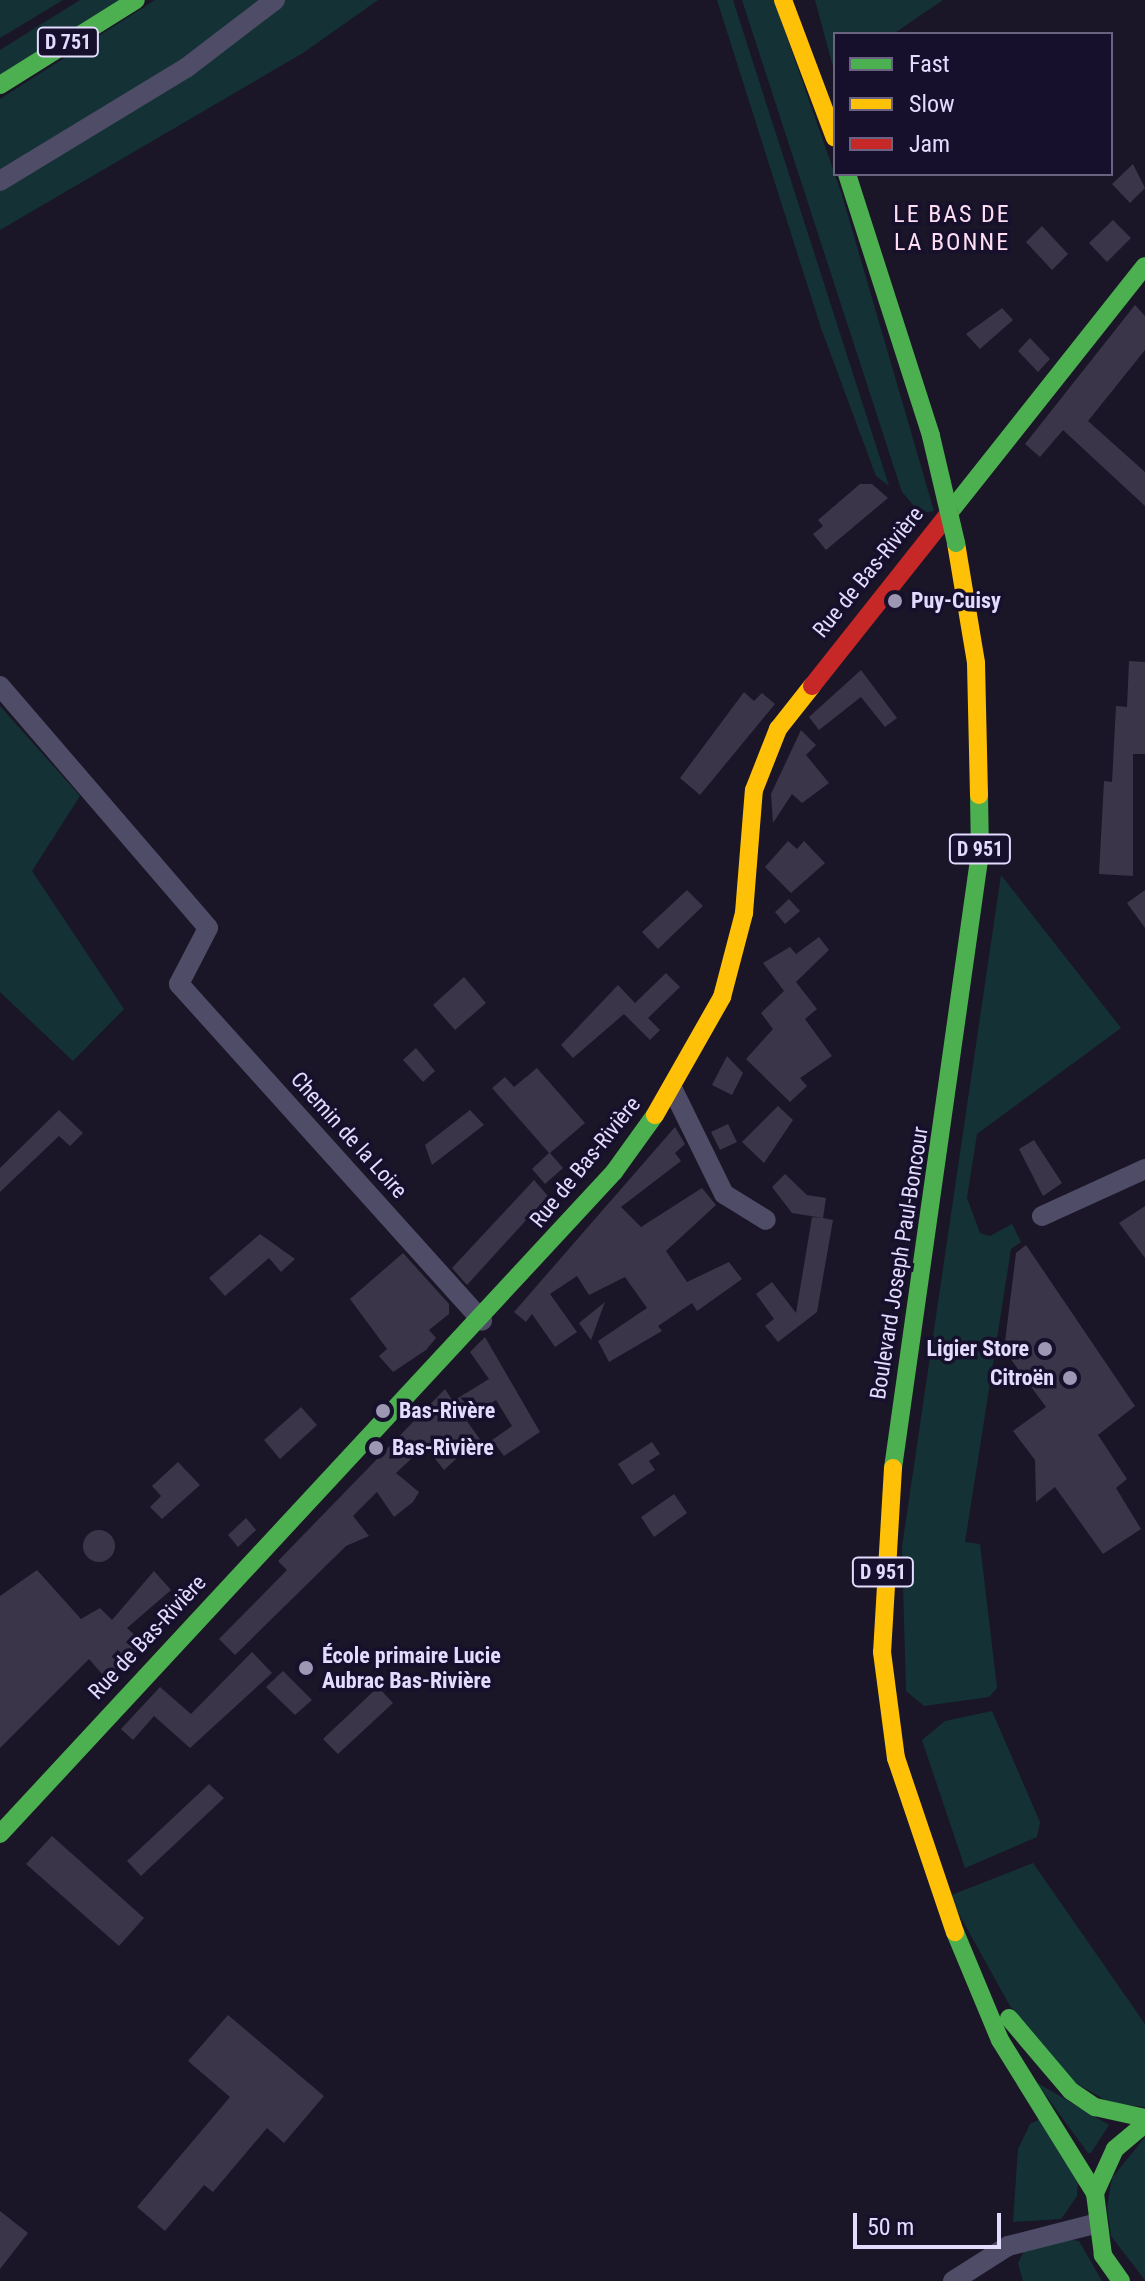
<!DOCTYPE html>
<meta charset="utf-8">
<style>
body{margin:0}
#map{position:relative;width:1145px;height:2281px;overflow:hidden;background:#1a1627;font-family:"Roboto Condensed",sans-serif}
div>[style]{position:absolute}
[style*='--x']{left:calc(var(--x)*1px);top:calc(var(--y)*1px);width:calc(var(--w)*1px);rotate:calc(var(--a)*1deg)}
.green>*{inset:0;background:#143235}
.building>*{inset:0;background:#3a3548}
.round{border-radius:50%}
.street>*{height:20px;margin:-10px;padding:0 10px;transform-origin:10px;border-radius:10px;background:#4f4c67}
.fast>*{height:18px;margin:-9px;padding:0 9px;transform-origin:9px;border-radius:9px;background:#4caf50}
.slow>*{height:18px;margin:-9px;padding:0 9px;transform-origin:9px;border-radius:9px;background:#ffc107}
.jam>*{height:18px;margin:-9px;padding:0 9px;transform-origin:9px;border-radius:9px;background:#c62828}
.fast-bridge>*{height:18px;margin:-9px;padding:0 9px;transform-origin:9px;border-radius:9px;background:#4caf50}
.dots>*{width:22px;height:22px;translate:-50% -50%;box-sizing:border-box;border:4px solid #17102d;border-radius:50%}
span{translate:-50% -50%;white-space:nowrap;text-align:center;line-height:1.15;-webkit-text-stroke:7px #17102d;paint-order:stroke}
.shield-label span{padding:2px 6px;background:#17102d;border:2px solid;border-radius:6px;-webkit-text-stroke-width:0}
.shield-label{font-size:20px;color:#e3dcff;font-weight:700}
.street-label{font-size:22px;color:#e3dcff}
.poi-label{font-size:22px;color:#e3dcff;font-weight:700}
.left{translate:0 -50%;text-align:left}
.right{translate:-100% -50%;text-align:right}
.neighbourhood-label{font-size:24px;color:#ffdef1;letter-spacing:2px}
.legend{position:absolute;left:833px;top:32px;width:280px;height:144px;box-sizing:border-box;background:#17102d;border:2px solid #696281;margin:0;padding:10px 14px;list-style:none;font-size:24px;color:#e3dcff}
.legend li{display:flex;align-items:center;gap:16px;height:40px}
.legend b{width:40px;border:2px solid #696281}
.scale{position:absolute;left:853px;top:2213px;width:148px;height:36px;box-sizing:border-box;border:4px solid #e3dcff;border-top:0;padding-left:10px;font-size:24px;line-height:28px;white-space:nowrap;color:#e3dcff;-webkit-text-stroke:6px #17102d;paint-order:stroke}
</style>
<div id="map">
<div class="green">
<div style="clip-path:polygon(0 0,63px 0,0 38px)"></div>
<div style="clip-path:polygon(80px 0,120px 0,0 76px,0 50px)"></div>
<div style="clip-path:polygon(155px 0,263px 0,149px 82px,0 174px,0 99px)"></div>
<div style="clip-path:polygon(283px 0,378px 0,303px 53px,0 230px,0 189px)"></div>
<div style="clip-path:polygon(717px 0,733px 0,889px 486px,876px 476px,821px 328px)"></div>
<div style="clip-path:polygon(742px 0,774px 0,842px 195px,934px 511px,920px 513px,902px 492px)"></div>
<div style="clip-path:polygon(815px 0,943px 0,893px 34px,835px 34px,835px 74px)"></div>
<div style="clip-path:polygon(0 706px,80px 796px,32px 871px,124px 1009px,73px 1061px,0 992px)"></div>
<div style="clip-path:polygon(1001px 875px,1121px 1028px,977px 1134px,967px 1198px,980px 1233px,990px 1236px,1012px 1224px,1021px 1242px,1011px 1249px,965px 1542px,980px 1544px,997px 1688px,989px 1697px,924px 1706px,906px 1691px,902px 1547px)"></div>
<div style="clip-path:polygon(992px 1711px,1040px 1822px,1037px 1837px,965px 1868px,922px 1740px,945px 1721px)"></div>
<div style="clip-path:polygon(1033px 1863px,1145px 2024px,1145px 2107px,1110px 2103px,1064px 2076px,1010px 2006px,949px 1896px)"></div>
<div style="clip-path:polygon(1036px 2082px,1109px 2125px,1091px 2153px,1088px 2153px)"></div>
<div style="clip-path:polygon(1042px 2118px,1078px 2181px,1077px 2196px,1061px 2219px,1013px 2222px,1018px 2149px,1030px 2124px)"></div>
<div style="clip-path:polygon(1145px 2137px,1145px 2280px,1111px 2236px,1107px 2207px,1112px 2178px)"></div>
<div style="clip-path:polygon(1066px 2239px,1079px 2241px,1102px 2281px,1023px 2281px,1018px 2263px,1024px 2251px)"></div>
</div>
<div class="building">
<div style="clip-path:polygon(1133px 164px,1145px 188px,1130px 203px,1112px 184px)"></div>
<div style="clip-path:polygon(1113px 220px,1131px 238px,1107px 262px,1089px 243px)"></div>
<div style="clip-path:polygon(1042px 226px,1068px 254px,1052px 270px,1026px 242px)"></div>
<div style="clip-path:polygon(1135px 305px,1145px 316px,1145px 350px,1088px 421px,1145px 472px,1145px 506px,1063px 430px,1040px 457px,1025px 444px)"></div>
<div style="clip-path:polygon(1002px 308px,1013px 320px,980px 349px,966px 334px)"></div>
<div style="clip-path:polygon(1030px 338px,1050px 359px,1038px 372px,1018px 351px)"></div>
<div style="clip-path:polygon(860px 484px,872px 484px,888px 498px,826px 550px,813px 534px,823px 526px,818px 520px)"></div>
<div style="clip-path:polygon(1129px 661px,1145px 662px,1145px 754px,1133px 754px,1133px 876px,1099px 874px,1104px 781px,1112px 782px,1116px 706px,1127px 707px)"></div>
<div style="clip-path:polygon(861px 670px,897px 718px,885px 727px,861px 697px,819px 730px,809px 717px)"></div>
<div style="clip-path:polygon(744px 692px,754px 701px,762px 693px,775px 704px,700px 795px,680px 778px)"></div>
<div style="clip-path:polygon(801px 730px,816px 745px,806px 755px,829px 783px,802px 803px,792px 794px,773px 823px,771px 794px)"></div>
<div style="clip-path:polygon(788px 841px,797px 849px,804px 841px,825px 863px,791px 893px,765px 867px)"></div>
<div style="clip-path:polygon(687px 890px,703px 906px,658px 949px,642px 932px)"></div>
<div style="clip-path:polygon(1145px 890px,1145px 928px,1127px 903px)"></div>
<div style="clip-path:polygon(789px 899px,800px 911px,785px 924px,775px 912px)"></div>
<div style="clip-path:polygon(819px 937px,829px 950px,796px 982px,817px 1009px,805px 1019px,832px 1056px,800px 1078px,807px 1086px,790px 1102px,746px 1059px,773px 1029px,761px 1013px,784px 991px,763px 963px,790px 947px,796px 954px)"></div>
<div style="clip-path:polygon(666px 973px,680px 987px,648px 1018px,660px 1030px,650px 1040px,624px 1014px,573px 1058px,561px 1045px,618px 985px,635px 1003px)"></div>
<div style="clip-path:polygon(464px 977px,486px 1003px,455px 1030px,433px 1005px)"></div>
<div style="clip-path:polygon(416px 1048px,435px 1071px,423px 1082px,403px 1060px)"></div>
<div style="clip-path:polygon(727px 1056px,743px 1073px,732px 1095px,712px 1085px)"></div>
<div style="clip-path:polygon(537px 1068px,585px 1123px,550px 1153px,563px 1168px,545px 1184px,532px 1169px,549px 1153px,492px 1088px,505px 1077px,514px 1087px)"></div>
<div style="clip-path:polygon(778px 1106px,793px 1120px,764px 1163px,742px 1142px)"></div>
<div style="clip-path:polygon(59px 1110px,83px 1133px,70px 1146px,59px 1136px,0 1192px,0 1168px)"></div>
<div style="clip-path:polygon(470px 1110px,484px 1125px,432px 1165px,425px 1145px)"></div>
<div style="clip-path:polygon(728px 1124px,737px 1142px,720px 1150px,711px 1132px)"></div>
<div style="clip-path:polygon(675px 1127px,685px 1144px,675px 1153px,681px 1161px,621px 1207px,641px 1227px,702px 1188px,716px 1205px,666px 1251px,687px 1282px,729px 1262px,742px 1279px,697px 1311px,692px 1303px,658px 1326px,662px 1331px,609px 1362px,598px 1341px,647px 1308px,625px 1277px,589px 1295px,577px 1276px,550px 1294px,577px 1332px,555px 1347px,532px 1314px,526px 1322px,514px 1312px)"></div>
<div style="clip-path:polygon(1034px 1140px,1062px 1183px,1043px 1196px,1019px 1149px)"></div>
<div style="clip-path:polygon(785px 1174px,807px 1195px,826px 1198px,823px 1218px,833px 1220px,817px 1312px,778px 1342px,765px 1326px,774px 1319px,756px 1294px,772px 1282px,796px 1313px,812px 1217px,823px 1218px,792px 1213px,772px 1187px)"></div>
<div style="clip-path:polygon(534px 1180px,548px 1196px,467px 1285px,452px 1268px)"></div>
<div style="clip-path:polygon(1145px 1206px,1145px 1258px,1119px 1223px)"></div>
<div style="clip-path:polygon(260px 1234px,295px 1259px,281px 1272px,269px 1258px,225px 1296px,209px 1278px)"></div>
<div style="clip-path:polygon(1026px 1245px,1135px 1406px,1098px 1435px,1127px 1479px,1116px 1488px,1141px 1529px,1103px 1554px,1055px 1487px,1036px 1502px,1035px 1460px,1013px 1431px,1046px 1407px,1004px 1350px,1016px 1253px)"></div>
<div style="clip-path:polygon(403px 1253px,449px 1304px,449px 1314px,429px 1330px,436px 1338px,426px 1350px,393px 1372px,379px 1356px,387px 1349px,350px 1299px)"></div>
<div style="clip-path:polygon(605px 1302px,591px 1340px,579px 1323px)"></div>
<div style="clip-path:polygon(485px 1337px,540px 1432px,504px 1456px,492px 1440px,512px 1426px,496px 1400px,466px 1420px,487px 1449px,474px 1457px,468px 1448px,444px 1470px,425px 1446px,396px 1473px,419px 1492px,413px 1502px,394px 1517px,377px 1492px,353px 1516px,369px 1536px,346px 1546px,235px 1655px,219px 1639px,287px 1570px,278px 1561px,445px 1389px,453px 1401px,489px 1379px,470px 1352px)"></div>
<div style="clip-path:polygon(301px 1407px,317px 1425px,280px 1459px,264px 1440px)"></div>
<div style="clip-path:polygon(652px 1442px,660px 1454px,649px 1461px,655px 1470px,632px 1485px,618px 1464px)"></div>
<div style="clip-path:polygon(178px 1462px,200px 1485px,162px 1519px,150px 1507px,161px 1496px,152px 1486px)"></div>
<div style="clip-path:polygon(674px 1494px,687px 1513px,654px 1537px,641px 1517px)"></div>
<div style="clip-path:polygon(246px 1518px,256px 1530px,238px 1547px,228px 1535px)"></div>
<div class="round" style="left:83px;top:1530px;width:32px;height:32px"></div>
<div style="clip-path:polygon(37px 1570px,81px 1619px,100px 1608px,112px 1620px,154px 1571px,171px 1590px,127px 1628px,144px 1644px,108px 1681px,89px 1659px,0 1748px,0 1596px)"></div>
<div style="clip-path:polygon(252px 1652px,272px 1673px,190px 1748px,154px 1716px,133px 1740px,121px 1729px,160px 1687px,191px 1714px)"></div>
<div style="clip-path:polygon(283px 1671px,312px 1700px,295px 1715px,266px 1687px)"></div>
<div style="clip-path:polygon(378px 1687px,393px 1703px,338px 1754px,323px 1739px)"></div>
<div style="clip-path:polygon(209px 1784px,224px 1798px,141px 1876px,127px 1861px)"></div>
<div style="clip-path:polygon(52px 1836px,144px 1918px,119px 1946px,26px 1864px)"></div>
<div style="clip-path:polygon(228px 2015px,324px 2096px,284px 2143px,267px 2128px,213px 2192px,204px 2185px,165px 2231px,137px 2207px,230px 2097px,188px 2061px)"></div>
<div style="clip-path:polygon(0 2211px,28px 2233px,0 2269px)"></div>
</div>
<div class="street">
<div style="--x:0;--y:181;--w:218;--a:-31.3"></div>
<div style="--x:186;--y:68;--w:112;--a:-37.4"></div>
<div style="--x:0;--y:686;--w:319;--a:49.3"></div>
<div style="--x:208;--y:928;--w:63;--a:117.4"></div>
<div style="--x:179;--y:984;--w:453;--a:48"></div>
<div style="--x:672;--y:1088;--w:118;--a:63.9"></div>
<div style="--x:724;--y:1194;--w:49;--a:31.8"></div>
<div style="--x:1042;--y:1216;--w:113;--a:-24.5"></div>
<div style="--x:953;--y:2281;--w:65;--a:-32.5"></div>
<div style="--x:1008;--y:2246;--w:89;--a:-14.3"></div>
</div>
<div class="fast">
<div style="--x:0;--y:85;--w:160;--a:-32"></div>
<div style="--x:847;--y:174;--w:275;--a:72.2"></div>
<div style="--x:949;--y:513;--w:315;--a:-51.6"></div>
<div style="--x:893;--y:1468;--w:621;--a:-81.95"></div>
<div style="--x:980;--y:853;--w:58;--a:-91"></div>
<div style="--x:0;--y:1834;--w:903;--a:-47.15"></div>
<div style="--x:614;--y:1172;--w:70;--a:-54.3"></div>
<div style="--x:955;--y:1932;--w:117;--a:67.4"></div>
<div style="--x:1000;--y:2040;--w:180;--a:58.2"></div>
<div style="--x:1009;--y:2018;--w:96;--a:49.7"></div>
<div style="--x:1071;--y:2091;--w:29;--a:34"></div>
<div style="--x:1095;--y:2107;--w:51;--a:12.4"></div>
<div style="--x:1121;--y:2281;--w:32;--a:-125"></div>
<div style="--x:1103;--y:2255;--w:63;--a:-97.4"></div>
<div style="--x:1095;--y:2193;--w:48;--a:-65.6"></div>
<div style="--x:1115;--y:2149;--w:39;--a:-40"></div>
</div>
<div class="slow">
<div style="--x:783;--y:0;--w:147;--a:69.4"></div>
<div style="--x:956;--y:543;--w:122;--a:80.5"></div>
<div style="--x:976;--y:663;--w:132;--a:88.7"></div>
<div style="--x:655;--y:1115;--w:136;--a:-60.4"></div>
<div style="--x:722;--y:997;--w:87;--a:-75.3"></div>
<div style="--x:744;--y:913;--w:123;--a:-85.4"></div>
<div style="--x:754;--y:790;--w:66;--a:-68.5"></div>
<div style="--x:778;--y:729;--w:55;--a:-51.7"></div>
<div style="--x:893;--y:1468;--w:184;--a:93.4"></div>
<div style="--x:882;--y:1652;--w:107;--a:82.5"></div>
<div style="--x:896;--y:1758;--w:184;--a:71.3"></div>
</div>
<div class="jam">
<div style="--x:812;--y:686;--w:221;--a:-51.6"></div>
</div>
<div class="fast-bridge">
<div style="--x:931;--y:436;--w:110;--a:76.8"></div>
</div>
<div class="dots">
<div style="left:895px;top:601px;background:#9d97b3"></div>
<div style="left:1045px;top:1349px;background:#9d97b3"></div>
<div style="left:1070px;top:1378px;background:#9d97b3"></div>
<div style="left:383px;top:1411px;background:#9d97b3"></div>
<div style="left:376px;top:1448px;background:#9d97b3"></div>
<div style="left:306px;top:1668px;background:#9d97b3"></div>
</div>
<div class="shield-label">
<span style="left:68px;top:42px">D 751</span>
<span style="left:980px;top:849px">D 951</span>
<span style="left:883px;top:1572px">D 951</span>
</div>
<div class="street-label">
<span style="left:868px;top:572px;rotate:-51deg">Rue de Bas-Rivière</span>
<span style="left:349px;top:1135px;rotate:48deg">Chemin de la Loire</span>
<span style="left:585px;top:1162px;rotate:-51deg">Rue de Bas-Rivière</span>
<span style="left:899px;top:1263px;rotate:-81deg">Boulevard Joseph Paul-Boncour</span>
<span style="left:147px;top:1637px;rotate:-47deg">Rue de Bas-Rivière</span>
</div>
<div class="poi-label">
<span class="left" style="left:911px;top:601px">Puy-Cuisy</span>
<span class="right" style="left:1029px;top:1349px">Ligier Store</span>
<span class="right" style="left:1054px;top:1378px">Citroën</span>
<span class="left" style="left:399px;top:1411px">Bas-Rivère</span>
<span class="left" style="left:392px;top:1448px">Bas-Rivière</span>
<span class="left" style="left:322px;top:1668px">École primaire Lucie<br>Aubrac Bas-Rivière</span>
</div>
<div class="neighbourhood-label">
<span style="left:952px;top:229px">LE BAS DE<br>LA BONNE</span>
</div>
<ul class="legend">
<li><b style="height:10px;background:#4caf50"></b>Fast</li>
<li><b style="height:10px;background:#ffc107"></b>Slow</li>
<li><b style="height:10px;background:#c62828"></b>Jam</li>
</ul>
<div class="scale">50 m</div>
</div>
